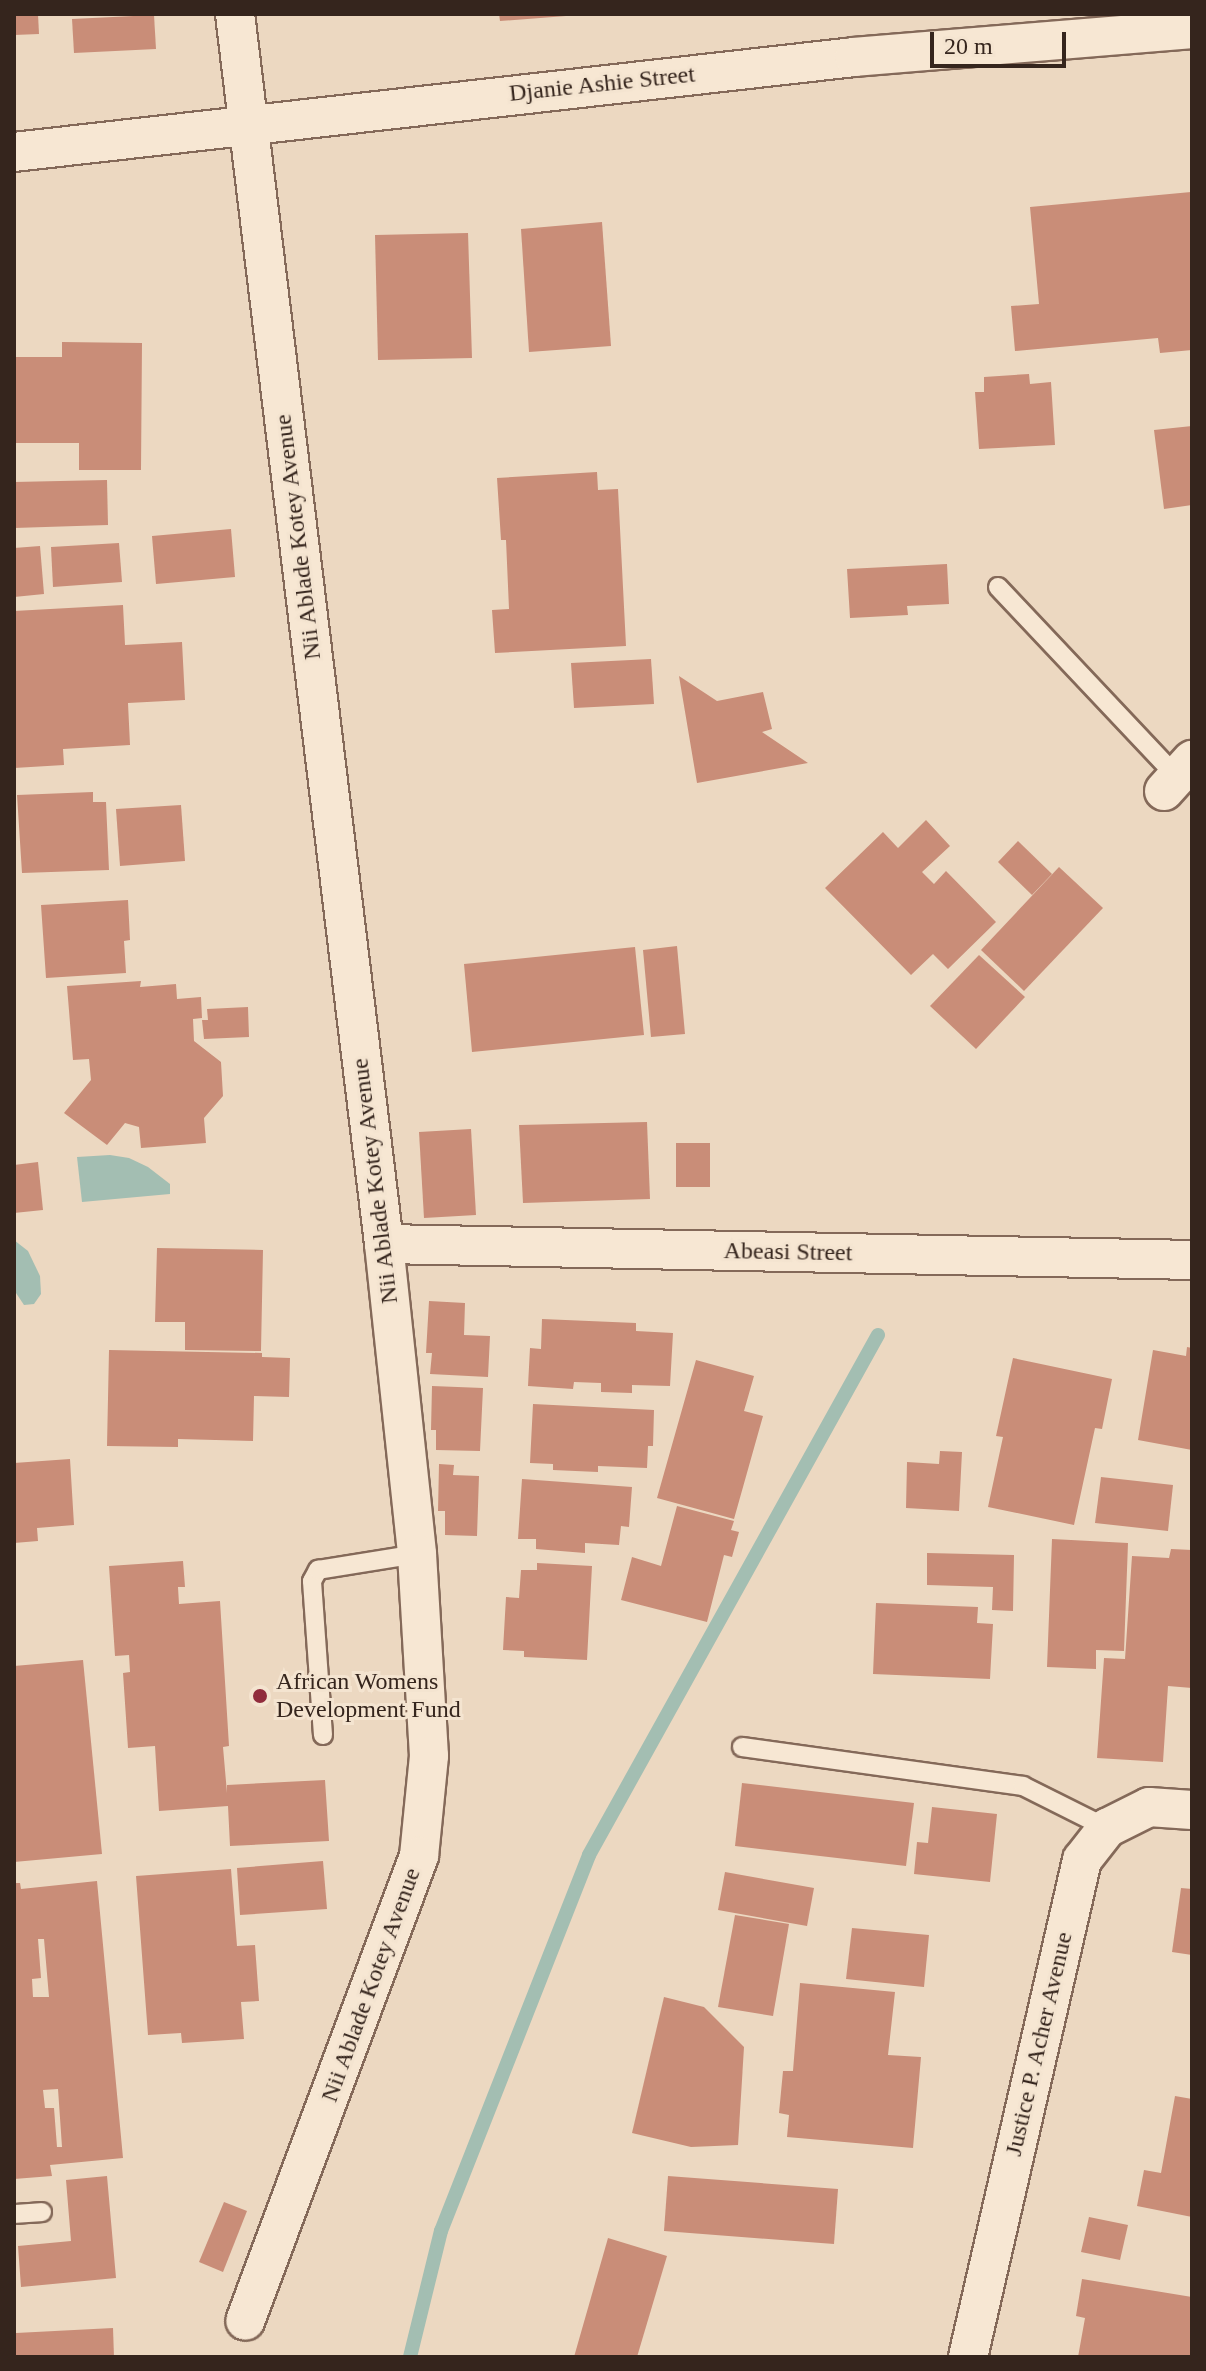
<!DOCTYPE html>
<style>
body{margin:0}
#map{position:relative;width:1206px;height:2371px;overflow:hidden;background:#ecd8c1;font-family:Georgia,serif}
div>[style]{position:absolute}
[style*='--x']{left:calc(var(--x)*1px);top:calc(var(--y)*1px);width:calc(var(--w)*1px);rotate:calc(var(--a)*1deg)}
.water>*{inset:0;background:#a3beb2}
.stream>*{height:14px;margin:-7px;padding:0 7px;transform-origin:7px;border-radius:7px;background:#a3beb2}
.building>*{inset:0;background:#c98d78}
.roads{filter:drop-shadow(2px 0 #846959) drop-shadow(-2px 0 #846959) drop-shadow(0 2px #846959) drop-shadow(0 -2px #846959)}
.lane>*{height:18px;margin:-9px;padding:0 9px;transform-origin:9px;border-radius:9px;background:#f7e7d3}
.street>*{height:38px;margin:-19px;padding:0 19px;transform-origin:19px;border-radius:19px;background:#f7e7d3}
.dots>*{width:22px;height:22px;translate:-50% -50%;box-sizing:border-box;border:4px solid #f4e4d0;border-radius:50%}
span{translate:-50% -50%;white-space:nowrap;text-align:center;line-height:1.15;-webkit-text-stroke:6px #f4e4d0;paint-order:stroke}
.street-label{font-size:24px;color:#35251d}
.poi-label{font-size:24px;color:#35251d}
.left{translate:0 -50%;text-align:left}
.frame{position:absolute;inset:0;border:16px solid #35251d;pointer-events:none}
.scale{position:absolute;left:930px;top:32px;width:136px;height:36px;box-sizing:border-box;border:4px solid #35251d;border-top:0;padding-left:10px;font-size:24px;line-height:28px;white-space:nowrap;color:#35251d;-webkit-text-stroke:6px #f4e4d0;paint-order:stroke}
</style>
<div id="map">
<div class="water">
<div style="clip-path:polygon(110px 1155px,129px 1158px,148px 1167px,170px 1184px,170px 1194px,82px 1202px,77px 1157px)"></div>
<div style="clip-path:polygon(14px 1240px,28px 1251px,40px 1276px,41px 1294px,34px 1304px,24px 1305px,14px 1290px)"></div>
</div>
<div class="stream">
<div style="--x:410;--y:2357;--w:130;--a:-76.2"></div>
<div style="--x:441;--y:2231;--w:404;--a:-68.5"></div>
<div style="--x:589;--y:1855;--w:595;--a:-60.94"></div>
</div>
<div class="building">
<div style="clip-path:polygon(14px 14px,38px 14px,39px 34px,14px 35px)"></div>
<div style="clip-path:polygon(499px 14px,566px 14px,566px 16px,500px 21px)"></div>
<div style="clip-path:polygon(154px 15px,156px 49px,74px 53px,72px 19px)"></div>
<div style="clip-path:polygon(1191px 192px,1192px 350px,1160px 353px,1158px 338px,1015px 351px,1011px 306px,1039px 304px,1030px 207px)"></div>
<div style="clip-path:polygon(602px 222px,611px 346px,529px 352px,521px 229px)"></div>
<div style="clip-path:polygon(468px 233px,472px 358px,378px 360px,375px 235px)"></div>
<div style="clip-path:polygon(62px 342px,142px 343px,141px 470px,79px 470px,79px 443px,14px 443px,14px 357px,62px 357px)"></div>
<div style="clip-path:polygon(1029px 374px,1030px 384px,1051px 382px,1055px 445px,979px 449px,975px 392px,984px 392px,984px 377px)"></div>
<div style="clip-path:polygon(1192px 426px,1192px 505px,1164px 509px,1154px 430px)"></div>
<div style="clip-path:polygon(597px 472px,598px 490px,618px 489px,626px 646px,495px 653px,492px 610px,509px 609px,506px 540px,501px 540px,497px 478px)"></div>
<div style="clip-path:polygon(107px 480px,108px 525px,14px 528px,14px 482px)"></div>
<div style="clip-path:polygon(231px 529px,235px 577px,156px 584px,152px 536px)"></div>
<div style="clip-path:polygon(119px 543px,122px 582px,53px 587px,51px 547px)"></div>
<div style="clip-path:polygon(40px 546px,44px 594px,14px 597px,14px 548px)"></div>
<div style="clip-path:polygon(947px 564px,949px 604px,907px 606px,908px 615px,850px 618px,847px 569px)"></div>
<div style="clip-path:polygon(123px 605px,125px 645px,182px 642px,185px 700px,128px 703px,130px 745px,63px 749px,64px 765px,14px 768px,14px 611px)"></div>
<div style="clip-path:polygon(651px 659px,654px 704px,574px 708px,571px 663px)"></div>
<div style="clip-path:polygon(679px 676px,717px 701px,763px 692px,772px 729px,762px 732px,808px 763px,697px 783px)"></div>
<div style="clip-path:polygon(93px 792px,93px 802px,106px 802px,109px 870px,22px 873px,17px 795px)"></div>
<div style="clip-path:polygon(181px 805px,185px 861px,120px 866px,116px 809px)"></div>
<div style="clip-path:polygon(926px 820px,950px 846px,922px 872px,934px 884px,946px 871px,996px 922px,948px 969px,933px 954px,911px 975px,825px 888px,883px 832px,898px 848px)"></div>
<div style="clip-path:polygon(1018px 841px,1052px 874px,1032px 895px,998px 862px)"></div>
<div style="clip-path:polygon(1059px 867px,1103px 908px,1024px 991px,981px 950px)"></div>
<div style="clip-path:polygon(128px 900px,130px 940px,124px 941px,126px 973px,46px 978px,41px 905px)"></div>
<div style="clip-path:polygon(677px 946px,685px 1034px,651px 1037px,643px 950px)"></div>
<div style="clip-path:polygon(635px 947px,644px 1035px,472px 1052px,464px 964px)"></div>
<div style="clip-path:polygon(979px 955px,1025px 997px,976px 1049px,930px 1006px)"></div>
<div style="clip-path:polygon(141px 981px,140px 987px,176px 984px,177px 999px,201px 997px,202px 1018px,193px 1019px,194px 1041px,221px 1062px,223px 1096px,204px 1118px,206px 1143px,141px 1148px,139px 1127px,125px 1123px,107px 1145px,64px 1113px,91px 1080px,89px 1059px,73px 1060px,67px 986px)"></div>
<div style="clip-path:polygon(248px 1007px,249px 1037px,204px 1039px,202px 1020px,208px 1020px,207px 1009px)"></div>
<div style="clip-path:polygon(647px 1122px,650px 1199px,523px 1203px,519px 1125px)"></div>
<div style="clip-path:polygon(471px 1129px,476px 1215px,424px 1218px,419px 1132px)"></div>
<div style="clip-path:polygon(676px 1143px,710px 1143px,710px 1187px,676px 1187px)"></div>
<div style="clip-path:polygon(38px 1162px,43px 1210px,14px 1213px,14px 1165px)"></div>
<div style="clip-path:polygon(157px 1248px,263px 1250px,261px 1351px,185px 1350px,185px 1322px,155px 1322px)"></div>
<div style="clip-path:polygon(429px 1301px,465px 1303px,464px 1335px,490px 1336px,488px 1377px,430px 1374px,432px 1353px,426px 1353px)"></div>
<div style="clip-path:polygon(542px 1319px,636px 1323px,636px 1331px,673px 1333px,670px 1386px,632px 1385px,632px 1393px,601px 1392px,601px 1383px,574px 1382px,573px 1389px,528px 1386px,530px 1348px,541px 1349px)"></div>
<div style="clip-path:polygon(1187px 1347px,1192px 1348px,1192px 1450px,1138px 1440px,1153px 1350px,1186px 1356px)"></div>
<div style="clip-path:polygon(109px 1350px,262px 1353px,262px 1357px,290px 1358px,289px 1397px,254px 1396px,253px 1441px,178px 1439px,178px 1447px,107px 1446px)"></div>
<div style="clip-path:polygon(1013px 1358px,1112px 1379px,1102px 1429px,1095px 1428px,1074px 1525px,988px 1507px,1003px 1437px,996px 1436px)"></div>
<div style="clip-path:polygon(696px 1360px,754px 1376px,744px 1411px,763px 1416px,734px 1519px,657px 1498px)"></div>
<div style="clip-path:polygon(432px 1386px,483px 1388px,480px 1451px,436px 1450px,436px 1430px,431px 1430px)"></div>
<div style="clip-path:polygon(533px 1404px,654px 1410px,653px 1446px,648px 1446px,647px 1468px,598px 1466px,598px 1472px,553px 1470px,553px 1464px,530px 1463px)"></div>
<div style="clip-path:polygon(940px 1451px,962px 1452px,959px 1511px,906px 1508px,907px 1462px,939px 1464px)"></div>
<div style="clip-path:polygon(70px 1459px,74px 1525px,37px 1528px,38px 1541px,14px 1543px,14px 1463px)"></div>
<div style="clip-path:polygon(439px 1464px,454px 1465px,453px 1475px,479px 1476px,477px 1536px,445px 1535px,445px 1511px,438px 1511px)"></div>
<div style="clip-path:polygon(1101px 1477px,1173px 1485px,1168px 1531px,1095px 1523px)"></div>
<div style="clip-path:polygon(522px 1479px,632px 1487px,629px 1527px,621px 1526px,619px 1545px,585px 1543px,585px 1553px,536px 1549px,536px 1539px,518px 1539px)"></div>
<div style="clip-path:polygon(677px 1506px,734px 1521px,731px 1530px,739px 1532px,732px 1557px,724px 1555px,707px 1622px,621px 1600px,632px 1557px,661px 1566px)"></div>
<div style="clip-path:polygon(1052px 1539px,1128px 1543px,1124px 1651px,1096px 1650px,1096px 1669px,1047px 1667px)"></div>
<div style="clip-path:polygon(1171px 1549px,1192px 1550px,1192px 1688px,1168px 1686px,1163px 1762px,1097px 1758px,1104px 1658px,1125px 1659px,1132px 1556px,1169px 1558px)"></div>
<div style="clip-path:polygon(927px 1553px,1014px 1555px,1013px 1611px,992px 1610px,993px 1587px,927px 1585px)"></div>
<div style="clip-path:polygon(183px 1561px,185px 1587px,178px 1587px,179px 1604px,220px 1601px,229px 1746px,223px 1747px,227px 1793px,227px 1785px,325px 1780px,329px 1841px,230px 1846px,228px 1806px,159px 1811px,155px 1746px,128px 1748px,123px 1673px,130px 1672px,129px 1655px,115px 1656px,109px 1566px)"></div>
<div style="clip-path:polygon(537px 1563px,592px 1566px,587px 1660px,524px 1657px,524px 1651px,503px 1650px,506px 1597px,519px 1598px,521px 1570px,537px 1570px)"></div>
<div style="clip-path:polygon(876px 1603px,978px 1607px,977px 1623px,993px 1624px,990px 1679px,873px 1674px)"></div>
<div style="clip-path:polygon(83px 1660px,102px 1854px,14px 1862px,14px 1666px)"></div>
<div style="clip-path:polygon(742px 1783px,914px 1803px,906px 1866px,735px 1846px)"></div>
<div style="clip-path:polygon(932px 1807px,997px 1814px,990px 1882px,914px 1874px,917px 1842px,928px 1843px)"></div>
<div style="clip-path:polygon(323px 1861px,327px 1909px,240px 1915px,237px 1868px)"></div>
<div style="clip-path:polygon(231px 1869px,237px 1946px,255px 1945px,259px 2001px,241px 2002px,244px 2039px,182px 2043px,181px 2033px,148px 2035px,136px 1876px)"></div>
<div style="clip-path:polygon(725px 1872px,814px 1888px,807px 1926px,718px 1910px)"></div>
<div style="clip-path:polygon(evenodd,97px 1881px,123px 2158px,50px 2165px,52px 2176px,14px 2179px,14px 1883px,20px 1883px,21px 1889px,97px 1881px,38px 1939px,44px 1939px,49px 1997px,33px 1997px,32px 1979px,41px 1978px,38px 1939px,97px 1881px,58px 2089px,62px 2147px,57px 2147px,54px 2108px,45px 2108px,43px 2090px,58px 2089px)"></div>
<div style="clip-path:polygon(1181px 1888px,1192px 1889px,1192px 1955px,1172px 1952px)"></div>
<div style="clip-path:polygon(735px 1915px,789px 1924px,773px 2016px,718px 2007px)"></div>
<div style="clip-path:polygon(852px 1928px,929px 1935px,924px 1987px,846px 1979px)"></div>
<div style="clip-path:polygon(800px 1983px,895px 1992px,888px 2055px,921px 2057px,913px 2148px,787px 2137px,789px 2115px,779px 2113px,783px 2071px,793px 2071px)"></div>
<div style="clip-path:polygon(664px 1997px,704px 2007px,744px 2047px,738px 2145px,691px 2147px,632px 2133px)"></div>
<div style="clip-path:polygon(1175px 2096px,1192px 2099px,1192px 2217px,1137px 2206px,1144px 2170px,1161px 2173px)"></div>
<div style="clip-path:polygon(107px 2176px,116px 2278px,21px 2287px,18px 2246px,71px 2241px,66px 2180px)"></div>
<div style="clip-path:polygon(668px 2176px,838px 2189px,834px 2244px,664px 2231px)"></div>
<div style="clip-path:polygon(224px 2202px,247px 2211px,223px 2272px,199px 2262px)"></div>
<div style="clip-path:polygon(1089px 2217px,1128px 2225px,1120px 2260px,1081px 2252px)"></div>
<div style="clip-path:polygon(608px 2238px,667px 2256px,637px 2357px,574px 2357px)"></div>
<div style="clip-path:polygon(1082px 2279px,1192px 2297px,1192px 2357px,1078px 2357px,1085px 2318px,1076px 2316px)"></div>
<div style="clip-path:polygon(113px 2328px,114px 2357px,14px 2357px,16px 2333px)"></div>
</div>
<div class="roads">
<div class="lane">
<div style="--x:998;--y:587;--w:261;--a:46.7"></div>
<div style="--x:323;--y:1735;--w:154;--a:-94.1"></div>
<div style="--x:312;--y:1581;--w:13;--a:-61"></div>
<div style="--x:318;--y:1570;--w:100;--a:-9.2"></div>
<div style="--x:742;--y:1747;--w:284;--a:7.9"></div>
<div style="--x:1023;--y:1786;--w:94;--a:26.6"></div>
<div style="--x:14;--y:2214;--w:28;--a:-4"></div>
</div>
<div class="street">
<div style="--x:235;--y:14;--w:1239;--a:83.09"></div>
<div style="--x:384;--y:1244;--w:312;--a:83.9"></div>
<div style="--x:417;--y:1554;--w:202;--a:86.6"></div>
<div style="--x:429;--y:1756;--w:100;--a:95.7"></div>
<div style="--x:419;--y:1856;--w:496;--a:110.5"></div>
<div style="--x:14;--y:152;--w:845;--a:-6.45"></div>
<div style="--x:854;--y:57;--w:339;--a:-4.7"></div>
<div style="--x:1164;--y:791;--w:42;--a:-47.9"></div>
<div style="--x:384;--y:1244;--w:808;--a:1.13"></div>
<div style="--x:968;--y:2357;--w:510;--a:-77.08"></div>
<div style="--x:1082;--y:1860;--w:41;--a:-52"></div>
<div style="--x:1107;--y:1828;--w:47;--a:-26.6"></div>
<div style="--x:1149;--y:1807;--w:43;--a:4"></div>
</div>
</div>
<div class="dots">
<div style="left:260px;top:1696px;background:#912c3c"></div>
</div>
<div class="street-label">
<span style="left:602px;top:84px;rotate:-6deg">Djanie Ashie Street</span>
<span style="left:298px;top:537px;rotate:-97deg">Nii Ablade Kotey Avenue</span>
<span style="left:375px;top:1181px;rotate:-97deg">Nii Ablade Kotey Avenue</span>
<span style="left:788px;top:1252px;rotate:1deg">Abeasi Street</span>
<span style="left:371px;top:1985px;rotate:-70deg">Nii Ablade Kotey Avenue</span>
<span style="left:1039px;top:2044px;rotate:-77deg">Justice P. Acher Avenue</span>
</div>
<div class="poi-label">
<span class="left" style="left:276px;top:1696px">African Womens<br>Development Fund</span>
</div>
<div class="frame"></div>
<div class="scale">20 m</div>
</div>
